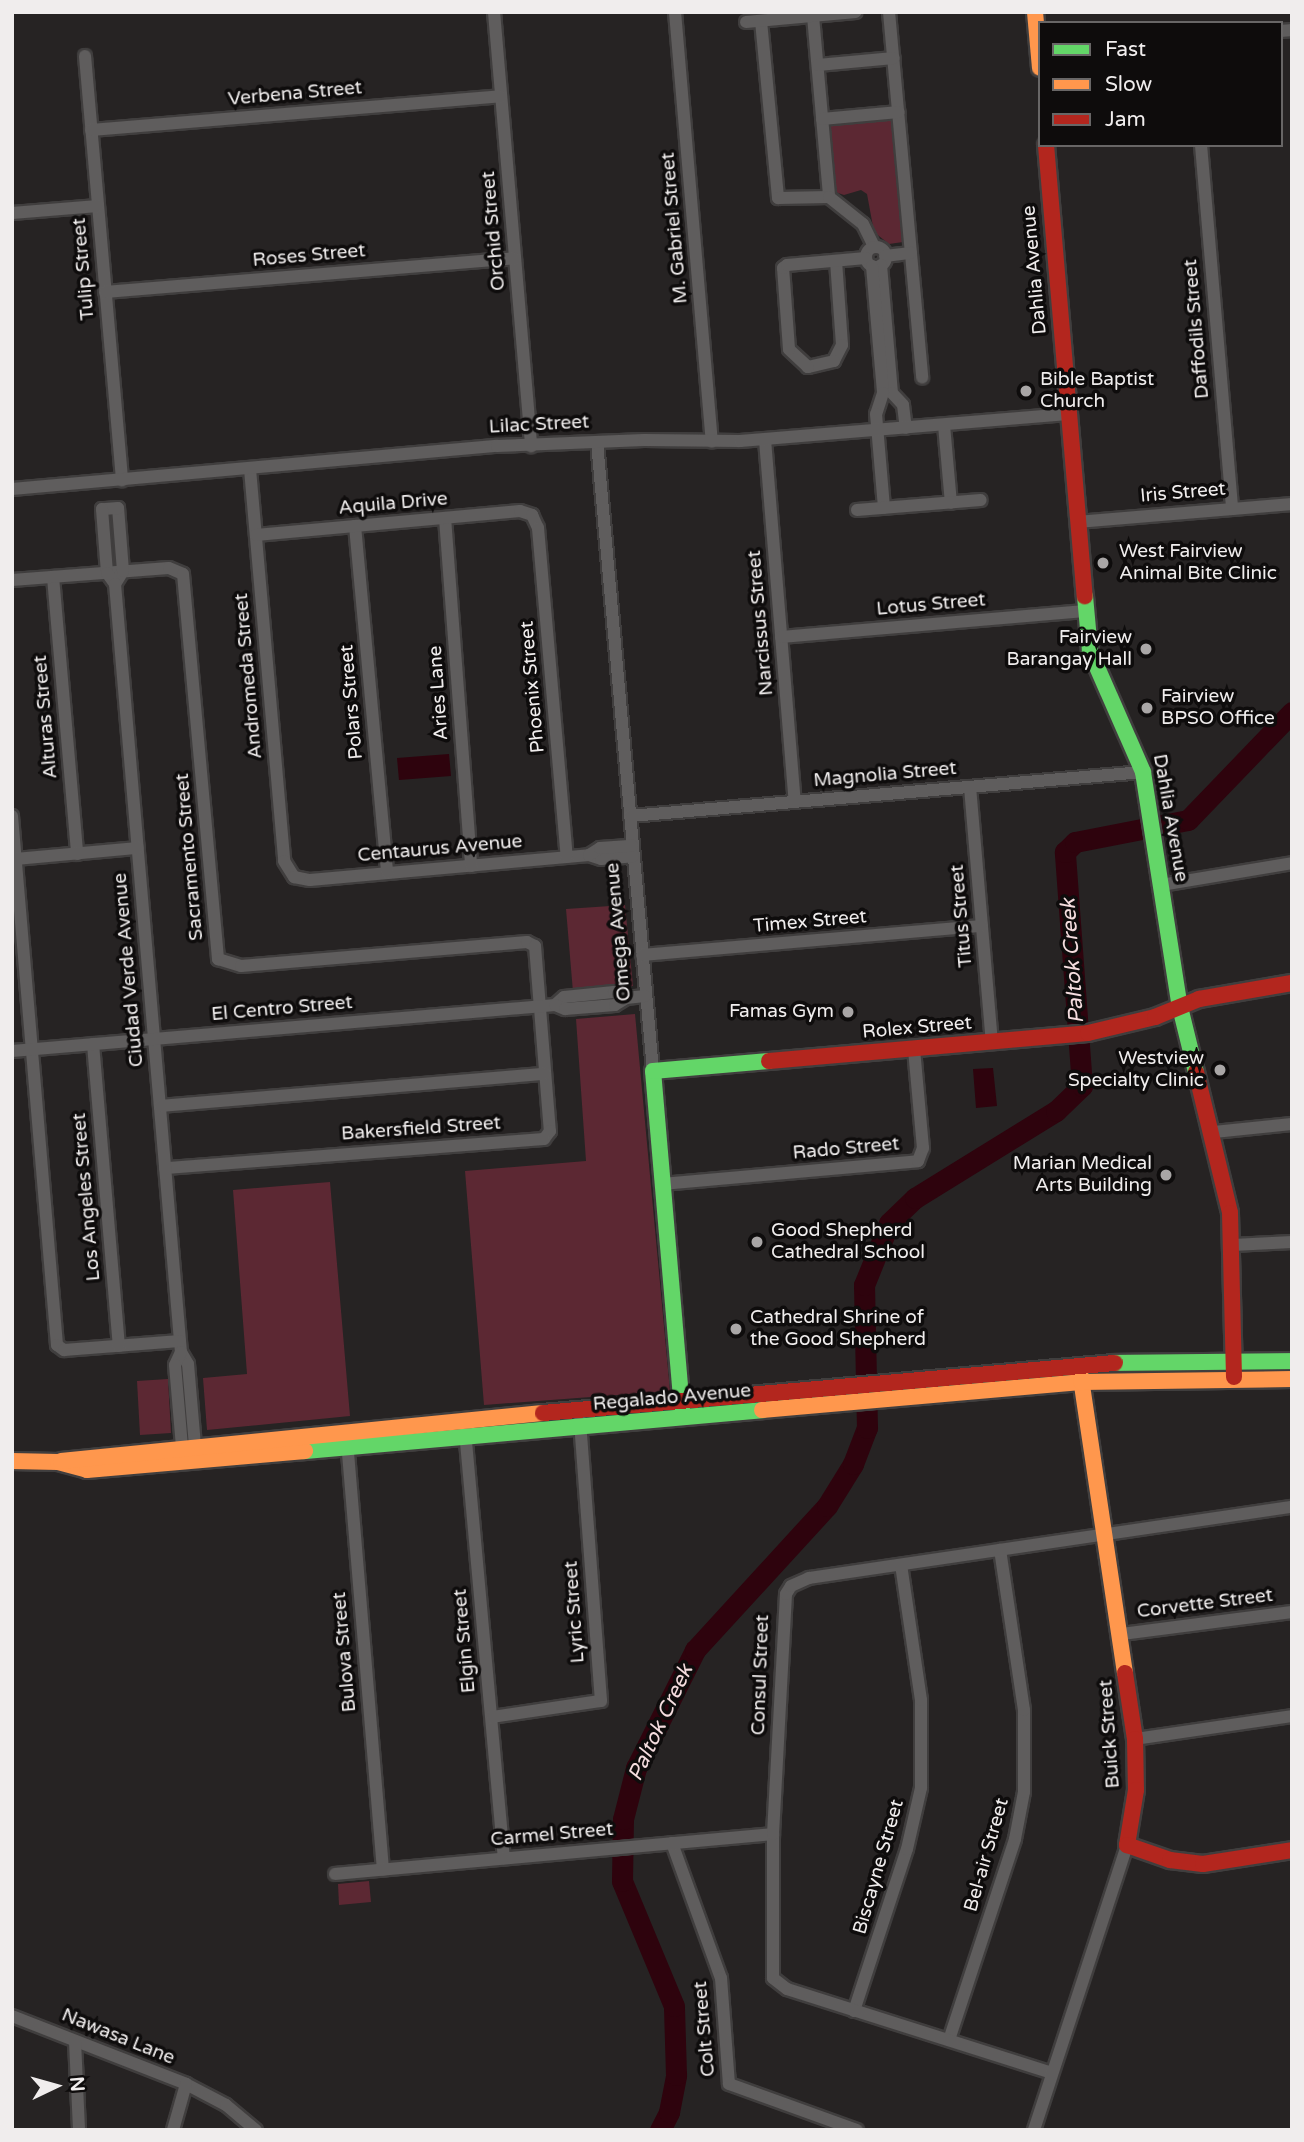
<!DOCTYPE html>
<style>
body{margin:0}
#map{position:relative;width:1304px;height:2142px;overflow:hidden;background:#262323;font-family:"Varela Round",sans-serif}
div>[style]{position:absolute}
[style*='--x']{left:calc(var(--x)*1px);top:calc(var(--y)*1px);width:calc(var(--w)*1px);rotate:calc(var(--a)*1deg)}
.green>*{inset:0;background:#5c2833}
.water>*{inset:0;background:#2e030d}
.river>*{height:21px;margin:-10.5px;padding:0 10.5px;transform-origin:10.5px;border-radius:10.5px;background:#2e030d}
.roads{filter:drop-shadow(2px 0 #403e3e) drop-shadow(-2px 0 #403e3e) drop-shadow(0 2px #403e3e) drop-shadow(0 -2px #403e3e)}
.street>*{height:12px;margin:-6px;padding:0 6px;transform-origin:6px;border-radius:6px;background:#5f5d5d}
.street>.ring{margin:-6px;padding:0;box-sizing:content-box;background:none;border:12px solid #5f5d5d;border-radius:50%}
.fast>*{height:16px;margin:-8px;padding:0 8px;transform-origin:8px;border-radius:8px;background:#63d668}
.slow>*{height:16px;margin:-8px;padding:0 8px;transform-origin:8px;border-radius:8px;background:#ff974d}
.jam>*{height:16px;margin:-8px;padding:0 8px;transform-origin:8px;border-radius:8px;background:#b3261e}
.dots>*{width:19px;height:19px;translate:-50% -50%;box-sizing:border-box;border:4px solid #0e0c0c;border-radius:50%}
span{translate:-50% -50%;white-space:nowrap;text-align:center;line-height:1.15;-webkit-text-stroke:7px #0e0c0c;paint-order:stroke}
.street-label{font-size:19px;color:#f0eded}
.poi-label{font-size:19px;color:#f0eded}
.left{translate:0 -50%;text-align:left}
.right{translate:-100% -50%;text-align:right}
.water-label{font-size:21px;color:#f5dddf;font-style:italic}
.frame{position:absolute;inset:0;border:14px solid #f0eded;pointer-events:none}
.legend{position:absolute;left:1038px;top:21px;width:245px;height:126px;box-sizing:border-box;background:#0e0c0c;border:2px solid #686666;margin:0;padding:9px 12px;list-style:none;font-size:21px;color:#f0eded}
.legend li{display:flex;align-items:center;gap:14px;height:35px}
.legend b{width:35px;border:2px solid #686666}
.north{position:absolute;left:21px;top:2051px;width:70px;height:70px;-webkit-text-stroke:5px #0e0c0c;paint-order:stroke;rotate:85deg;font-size:19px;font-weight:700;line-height:28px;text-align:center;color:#f0eded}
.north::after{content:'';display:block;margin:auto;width:24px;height:32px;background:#f0eded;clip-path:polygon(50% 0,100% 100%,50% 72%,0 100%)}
</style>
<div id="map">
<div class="green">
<div style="clip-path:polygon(893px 116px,905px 237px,903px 242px,889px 244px,874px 232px,867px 194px,861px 190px,844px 195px,832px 191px,827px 121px)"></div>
<div style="clip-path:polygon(625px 905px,633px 986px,573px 992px,566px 909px)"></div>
<div style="clip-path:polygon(635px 1014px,670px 1391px,484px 1405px,465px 1171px,586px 1161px,576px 1019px)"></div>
<div style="clip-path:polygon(330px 1182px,350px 1416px,207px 1430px,203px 1378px,247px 1374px,233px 1190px)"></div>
<div style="clip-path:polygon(168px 1379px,171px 1433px,140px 1435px,137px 1381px)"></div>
<div style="clip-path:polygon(369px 1881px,371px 1902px,339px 1905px,338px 1884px)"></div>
</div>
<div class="water">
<div style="clip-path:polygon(449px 754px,451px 776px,399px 780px,397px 758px)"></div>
<div style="clip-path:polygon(993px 1068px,997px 1106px,976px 1108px,973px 1069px)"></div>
</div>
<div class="river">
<div style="--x:660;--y:2130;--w:20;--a:-63"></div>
<div style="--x:669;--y:2112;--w:38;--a:-79"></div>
<div style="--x:676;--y:2075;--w:69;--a:-91.7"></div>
<div style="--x:674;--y:2006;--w:135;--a:-112.6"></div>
<div style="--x:622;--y:1881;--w:62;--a:-89.1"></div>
<div style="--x:623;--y:1819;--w:53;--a:-75.7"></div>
<div style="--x:636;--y:1768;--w:132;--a:-63.4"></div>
<div style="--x:695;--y:1650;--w:195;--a:-47.5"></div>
<div style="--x:827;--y:1506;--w:49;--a:-58.2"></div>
<div style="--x:853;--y:1464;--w:39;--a:-69"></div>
<div style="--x:867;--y:1428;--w:143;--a:-91.2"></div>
<div style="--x:864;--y:1285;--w:67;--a:-68"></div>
<div style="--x:889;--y:1223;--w:36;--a:-44"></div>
<div style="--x:915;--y:1198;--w:166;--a:-31.7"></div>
<div style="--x:1056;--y:1111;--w:36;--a:-44"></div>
<div style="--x:1082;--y:1086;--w:235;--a:-94.2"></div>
<div style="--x:1065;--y:852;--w:14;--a:-45"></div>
<div style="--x:1075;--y:842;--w:115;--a:-11"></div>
<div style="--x:1188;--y:820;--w:150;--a:-46.1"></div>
</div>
<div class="roads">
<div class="street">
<div style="--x:494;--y:12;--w:436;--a:85.1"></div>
<div style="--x:675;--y:12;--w:431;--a:85.1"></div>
<div style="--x:889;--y:12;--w:367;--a:84.8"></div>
<div style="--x:813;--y:16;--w:182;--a:84.9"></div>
<div style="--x:761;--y:21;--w:178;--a:84.5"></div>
<div style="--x:778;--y:198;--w:51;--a:-1.1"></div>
<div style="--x:829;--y:197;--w:43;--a:38.5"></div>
<div style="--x:863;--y:224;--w:25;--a:64"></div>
<div style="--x:746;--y:22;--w:110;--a:-5.2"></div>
<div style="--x:1281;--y:31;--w:11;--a:-5"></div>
<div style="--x:85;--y:56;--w:426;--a:85"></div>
<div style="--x:818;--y:65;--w:76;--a:-5.3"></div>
<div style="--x:822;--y:119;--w:77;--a:-5.2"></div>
<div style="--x:91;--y:130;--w:411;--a:-4.7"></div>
<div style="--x:1201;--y:145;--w:365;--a:85.1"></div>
<div style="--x:12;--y:213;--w:86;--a:-4.7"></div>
<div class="ring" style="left:866px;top:247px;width:8px;height:8px"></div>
<div style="--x:885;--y:256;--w:26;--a:-7"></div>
<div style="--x:836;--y:261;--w:84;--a:85.9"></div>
<div style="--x:842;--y:345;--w:18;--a:117"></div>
<div style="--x:834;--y:361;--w:27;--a:167"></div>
<div style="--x:808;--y:367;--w:26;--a:-137"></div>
<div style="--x:789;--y:349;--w:81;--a:-94.2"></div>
<div style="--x:783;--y:268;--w:5;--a:-37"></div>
<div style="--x:787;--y:265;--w:79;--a:-5.1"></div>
<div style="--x:881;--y:265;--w:128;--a:85.1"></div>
<div style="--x:892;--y:393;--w:16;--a:47"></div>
<div style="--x:903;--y:405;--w:23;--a:83"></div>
<div style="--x:872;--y:266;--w:127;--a:85"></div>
<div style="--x:883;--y:393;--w:22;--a:108"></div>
<div style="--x:876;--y:414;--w:94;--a:85.1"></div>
<div style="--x:105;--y:292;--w:411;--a:-4.7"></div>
<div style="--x:944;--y:425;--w:78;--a:84.9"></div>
<div style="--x:765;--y:440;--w:363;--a:85.3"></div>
<div style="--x:597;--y:442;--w:631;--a:84.91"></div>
<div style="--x:250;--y:469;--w:393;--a:85"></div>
<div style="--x:284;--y:861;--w:19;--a:58"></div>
<div style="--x:294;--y:877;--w:16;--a:11"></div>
<div style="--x:310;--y:880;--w:280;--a:-5.1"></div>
<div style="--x:589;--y:855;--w:13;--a:18"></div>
<div style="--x:601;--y:859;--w:32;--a:-5"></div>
<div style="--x:12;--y:489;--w:487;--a:-5.1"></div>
<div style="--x:497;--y:446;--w:147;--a:-2.3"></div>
<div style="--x:644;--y:440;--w:96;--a:0.6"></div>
<div style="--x:740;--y:441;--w:329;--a:-4.7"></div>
<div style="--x:857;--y:510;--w:124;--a:-4.6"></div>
<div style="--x:445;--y:518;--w:349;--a:85.7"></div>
<div style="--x:1077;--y:522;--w:216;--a:-4.8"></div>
<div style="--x:355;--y:526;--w:348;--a:84.7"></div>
<div style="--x:256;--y:535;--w:265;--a:-5.2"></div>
<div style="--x:520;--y:511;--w:13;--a:18"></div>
<div style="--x:532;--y:515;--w:14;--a:65"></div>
<div style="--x:538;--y:528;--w:330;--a:85"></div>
<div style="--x:53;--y:577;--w:278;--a:85"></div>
<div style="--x:12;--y:580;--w:157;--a:-4.4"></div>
<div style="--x:169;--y:568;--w:15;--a:23"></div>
<div style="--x:183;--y:574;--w:387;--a:84.8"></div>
<div style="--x:218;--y:959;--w:24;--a:17"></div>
<div style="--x:241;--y:966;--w:287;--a:-4.8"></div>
<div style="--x:527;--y:942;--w:9;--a:27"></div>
<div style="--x:535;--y:946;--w:186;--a:85.4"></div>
<div style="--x:550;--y:1131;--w:10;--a:127"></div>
<div style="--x:544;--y:1139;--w:380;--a:175.6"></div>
<div style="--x:115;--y:584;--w:15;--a:-58"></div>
<div style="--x:123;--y:571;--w:63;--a:-94.5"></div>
<div style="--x:118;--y:508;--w:16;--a:176"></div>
<div style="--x:102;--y:509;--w:64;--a:85.5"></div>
<div style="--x:107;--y:573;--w:14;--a:54"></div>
<div style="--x:115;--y:584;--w:771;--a:85.09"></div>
<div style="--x:181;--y:1352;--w:14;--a:60"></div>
<div style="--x:188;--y:1364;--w:81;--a:85.1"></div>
<div style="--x:781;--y:637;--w:305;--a:-4.9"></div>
<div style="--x:970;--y:787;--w:256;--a:85.1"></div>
<div style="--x:12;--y:816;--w:531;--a:85.14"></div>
<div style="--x:57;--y:1345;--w:9;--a:36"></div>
<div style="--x:64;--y:1350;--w:116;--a:-4.4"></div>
<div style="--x:630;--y:816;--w:515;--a:-4.9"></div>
<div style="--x:589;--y:855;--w:13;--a:-32"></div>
<div style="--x:600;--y:848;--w:32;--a:-4"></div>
<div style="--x:16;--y:859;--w:122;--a:-5.2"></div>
<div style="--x:1161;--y:885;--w:133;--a:-9.5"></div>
<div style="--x:642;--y:955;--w:341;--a:-4.9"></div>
<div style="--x:555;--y:1005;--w:12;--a:-42"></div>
<div style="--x:564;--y:997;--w:50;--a:-5.7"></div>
<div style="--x:614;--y:992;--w:13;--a:27"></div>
<div style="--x:93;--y:1044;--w:303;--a:85.1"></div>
<div style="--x:12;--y:1051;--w:545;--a:-4.84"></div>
<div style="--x:555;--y:1005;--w:11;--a:22"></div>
<div style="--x:565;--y:1009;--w:50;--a:-4.6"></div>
<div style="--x:615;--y:1005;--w:13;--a:-32"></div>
<div style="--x:626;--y:998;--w:19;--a:-6"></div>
<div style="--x:160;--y:1106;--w:386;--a:-4.8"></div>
<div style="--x:1214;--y:1132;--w:78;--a:-5.9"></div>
<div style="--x:662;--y:1184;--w:257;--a:-5.1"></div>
<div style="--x:918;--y:1161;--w:14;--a:-69"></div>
<div style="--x:923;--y:1148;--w:99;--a:-95.2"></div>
<div style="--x:1233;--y:1245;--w:59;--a:-2.9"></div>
<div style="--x:181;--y:1352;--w:14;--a:115"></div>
<div style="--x:175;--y:1365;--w:81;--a:85.1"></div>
<div style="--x:465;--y:1431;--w:429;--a:84.8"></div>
<div style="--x:347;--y:1441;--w:430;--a:85.2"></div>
<div style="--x:1122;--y:1634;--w:171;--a:-7.4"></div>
<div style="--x:492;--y:1717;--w:110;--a:-8.4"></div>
<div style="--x:601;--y:1701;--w:282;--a:-94.3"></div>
<div style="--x:1135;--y:1739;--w:159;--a:-8.3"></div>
<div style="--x:672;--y:1843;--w:144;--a:70.1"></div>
<div style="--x:721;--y:1978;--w:106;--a:85.7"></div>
<div style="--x:729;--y:2084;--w:136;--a:19.8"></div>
<div style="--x:335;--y:1874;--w:440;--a:-5.2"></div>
<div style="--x:854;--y:2011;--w:170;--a:-71.9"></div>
<div style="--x:907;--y:1849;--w:63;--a:-77.1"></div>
<div style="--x:921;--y:1788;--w:88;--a:-90"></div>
<div style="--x:921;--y:1700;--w:136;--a:-98.4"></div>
<div style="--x:12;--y:2016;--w:187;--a:21.3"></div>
<div style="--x:186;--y:2084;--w:45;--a:27.7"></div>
<div style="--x:226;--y:2105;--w:39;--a:40"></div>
<div style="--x:949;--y:2040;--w:212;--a:-71.8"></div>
<div style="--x:1015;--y:1839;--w:48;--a:-79.2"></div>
<div style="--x:1024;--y:1792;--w:82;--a:-90"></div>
<div style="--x:1024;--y:1710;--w:162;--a:-98.5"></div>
<div style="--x:75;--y:2041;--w:89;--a:87.4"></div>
<div style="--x:1052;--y:2073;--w:278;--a:-162.4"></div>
<div style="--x:787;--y:1989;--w:18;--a:-142"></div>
<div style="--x:773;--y:1978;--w:144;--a:-90"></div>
<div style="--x:773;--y:1834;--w:240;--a:-86.9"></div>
<div style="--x:786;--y:1594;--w:9;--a:-58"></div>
<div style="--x:791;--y:1586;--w:20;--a:-24"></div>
<div style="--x:809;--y:1578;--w:488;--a:-8.4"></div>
<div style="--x:173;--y:2130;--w:48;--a:-74.2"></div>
<div style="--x:1034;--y:2130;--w:300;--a:-71.9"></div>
</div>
<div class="fast">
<div style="--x:1085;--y:596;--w:55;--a:84.8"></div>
<div style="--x:1090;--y:651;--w:132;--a:66.3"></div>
<div style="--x:1143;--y:772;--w:238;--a:81.1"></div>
<div style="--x:1180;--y:1007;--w:67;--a:76.2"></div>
<div style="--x:1115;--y:1363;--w:177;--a:-0.6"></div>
<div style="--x:682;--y:1409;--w:339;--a:-94.9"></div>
<div style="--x:653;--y:1071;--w:116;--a:-4.9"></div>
<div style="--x:305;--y:1451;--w:459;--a:-5.1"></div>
</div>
<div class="slow">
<div style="--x:1035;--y:12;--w:56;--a:84.9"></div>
<div style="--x:1080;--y:1372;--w:304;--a:81.5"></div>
<div style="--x:762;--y:1410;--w:320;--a:-5"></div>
<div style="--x:1081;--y:1382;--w:211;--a:-0.8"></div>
<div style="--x:12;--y:1461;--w:46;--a:1.2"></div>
<div style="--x:58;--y:1462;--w:30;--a:15"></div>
<div style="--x:87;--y:1470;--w:219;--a:-5"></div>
<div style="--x:61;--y:1461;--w:484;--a:-5.7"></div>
</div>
<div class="jam">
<div style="--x:1046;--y:145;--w:453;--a:85.1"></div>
<div style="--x:769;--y:1061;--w:320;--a:-5"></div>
<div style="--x:1088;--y:1033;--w:69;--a:-13.4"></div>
<div style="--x:1155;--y:1017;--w:48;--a:-22.2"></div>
<div style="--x:1199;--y:999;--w:94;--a:-9.8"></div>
<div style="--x:1196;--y:1072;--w:145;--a:76.4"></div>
<div style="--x:1230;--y:1213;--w:164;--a:88.6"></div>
<div style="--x:543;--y:1413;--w:574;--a:-5"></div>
<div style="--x:1125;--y:1673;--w:67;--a:81.4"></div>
<div style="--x:1135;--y:1739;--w:51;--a:88.9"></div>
<div style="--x:1136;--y:1790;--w:56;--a:99.3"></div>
<div style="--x:1127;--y:1845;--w:46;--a:19.2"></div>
<div style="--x:1170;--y:1860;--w:33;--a:7"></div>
<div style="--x:1203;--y:1864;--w:90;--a:-8.9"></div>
</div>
</div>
<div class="dots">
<div style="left:1026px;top:391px;background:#a9a6a6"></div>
<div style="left:1103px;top:563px;background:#a9a6a6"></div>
<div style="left:1146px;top:649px;background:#a9a6a6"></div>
<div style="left:1147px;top:708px;background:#a9a6a6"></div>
<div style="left:848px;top:1012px;background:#a9a6a6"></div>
<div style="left:1220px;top:1070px;background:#a9a6a6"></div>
<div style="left:1166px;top:1175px;background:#a9a6a6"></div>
<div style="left:757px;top:1242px;background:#a9a6a6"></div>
<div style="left:736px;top:1329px;background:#a9a6a6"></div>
</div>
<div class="street-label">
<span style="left:295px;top:94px;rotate:-5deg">Verbena Street</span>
<span style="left:675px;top:228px;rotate:-95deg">M. Gabriel Street</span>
<span style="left:494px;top:231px;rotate:-95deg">Orchid Street</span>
<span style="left:309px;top:256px;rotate:-5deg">Roses Street</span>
<span style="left:84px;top:269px;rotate:-95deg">Tulip Street</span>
<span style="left:1035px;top:270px;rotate:-95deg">Dahlia Avenue</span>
<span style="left:1197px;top:329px;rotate:-95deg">Daffodils Street</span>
<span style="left:539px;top:425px;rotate:-3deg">Lilac Street</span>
<span style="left:1183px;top:493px;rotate:-5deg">Iris Street</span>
<span style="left:393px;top:504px;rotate:-5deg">Aquila Drive</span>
<span style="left:931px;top:605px;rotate:-5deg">Lotus Street</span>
<span style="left:761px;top:623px;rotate:-95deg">Narcissus Street</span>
<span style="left:249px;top:676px;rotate:-95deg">Andromeda Street</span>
<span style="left:533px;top:687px;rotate:-95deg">Phoenix Street</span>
<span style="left:439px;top:693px;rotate:-94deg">Aries Lane</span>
<span style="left:352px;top:702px;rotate:-95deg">Polars Street</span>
<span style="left:46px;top:717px;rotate:-95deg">Alturas Street</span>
<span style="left:885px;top:775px;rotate:-5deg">Magnolia Street</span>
<span style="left:1170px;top:818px;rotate:80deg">Dahlia Avenue</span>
<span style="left:440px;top:849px;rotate:-5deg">Centaurus Avenue</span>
<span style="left:190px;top:857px;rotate:-95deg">Sacramento Street</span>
<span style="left:962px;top:916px;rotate:-95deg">Titus Street</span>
<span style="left:810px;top:922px;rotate:-5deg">Timex Street</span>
<span style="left:619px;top:932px;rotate:-95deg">Omega Avenue</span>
<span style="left:129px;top:970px;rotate:-95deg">Ciudad Verde Avenue</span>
<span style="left:282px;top:1009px;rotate:-5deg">El Centro Street</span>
<span style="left:917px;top:1028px;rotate:-5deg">Rolex Street</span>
<span style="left:421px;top:1129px;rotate:-4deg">Bakersfield Street</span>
<span style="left:846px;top:1149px;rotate:-5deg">Rado Street</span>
<span style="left:87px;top:1197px;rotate:-95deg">Los Angeles Street</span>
<span style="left:672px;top:1398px;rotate:-5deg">Regalado Avenue</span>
<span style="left:1205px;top:1604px;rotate:-7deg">Corvette Street</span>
<span style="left:575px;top:1612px;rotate:-94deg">Lyric Street</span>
<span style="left:465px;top:1641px;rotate:-95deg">Elgin Street</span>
<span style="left:345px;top:1652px;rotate:-95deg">Bulova Street</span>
<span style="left:761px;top:1675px;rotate:-88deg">Consul Street</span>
<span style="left:1110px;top:1734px;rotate:-94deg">Buick Street</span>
<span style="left:552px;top:1835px;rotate:-5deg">Carmel Street</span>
<span style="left:987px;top:1855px;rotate:-74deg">Bel-air Street</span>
<span style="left:879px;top:1867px;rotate:-74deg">Biscayne Street</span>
<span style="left:705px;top:2029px;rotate:-95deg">Colt Street</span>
<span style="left:118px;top:2037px;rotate:22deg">Nawasa Lane</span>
</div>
<div class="poi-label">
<span class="left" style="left:1040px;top:391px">Bible Baptist<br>Church</span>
<span class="left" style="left:1119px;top:563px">West Fairview<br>Animal Bite Clinic</span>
<span class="right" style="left:1132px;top:649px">Fairview<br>Barangay Hall</span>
<span class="left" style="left:1161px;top:708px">Fairview<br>BPSO Office</span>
<span class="right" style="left:834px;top:1012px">Famas Gym</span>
<span class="right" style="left:1204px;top:1070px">Westview<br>Specialty Clinic</span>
<span class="right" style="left:1152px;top:1175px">Marian Medical<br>Arts Building</span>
<span class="left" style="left:771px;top:1242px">Good Shepherd<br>Cathedral School</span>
<span class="left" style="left:750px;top:1329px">Cathedral Shrine of<br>the Good Shepherd</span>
</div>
<div class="water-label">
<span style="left:1073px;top:961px;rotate:-94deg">Paltok Creek</span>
<span style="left:661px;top:1723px;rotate:-65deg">Paltok Creek</span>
</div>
<div class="frame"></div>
<ul class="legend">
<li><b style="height:9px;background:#63d668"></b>Fast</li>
<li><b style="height:9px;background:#ff974d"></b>Slow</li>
<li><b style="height:9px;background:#b3261e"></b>Jam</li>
</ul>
<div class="north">N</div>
</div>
